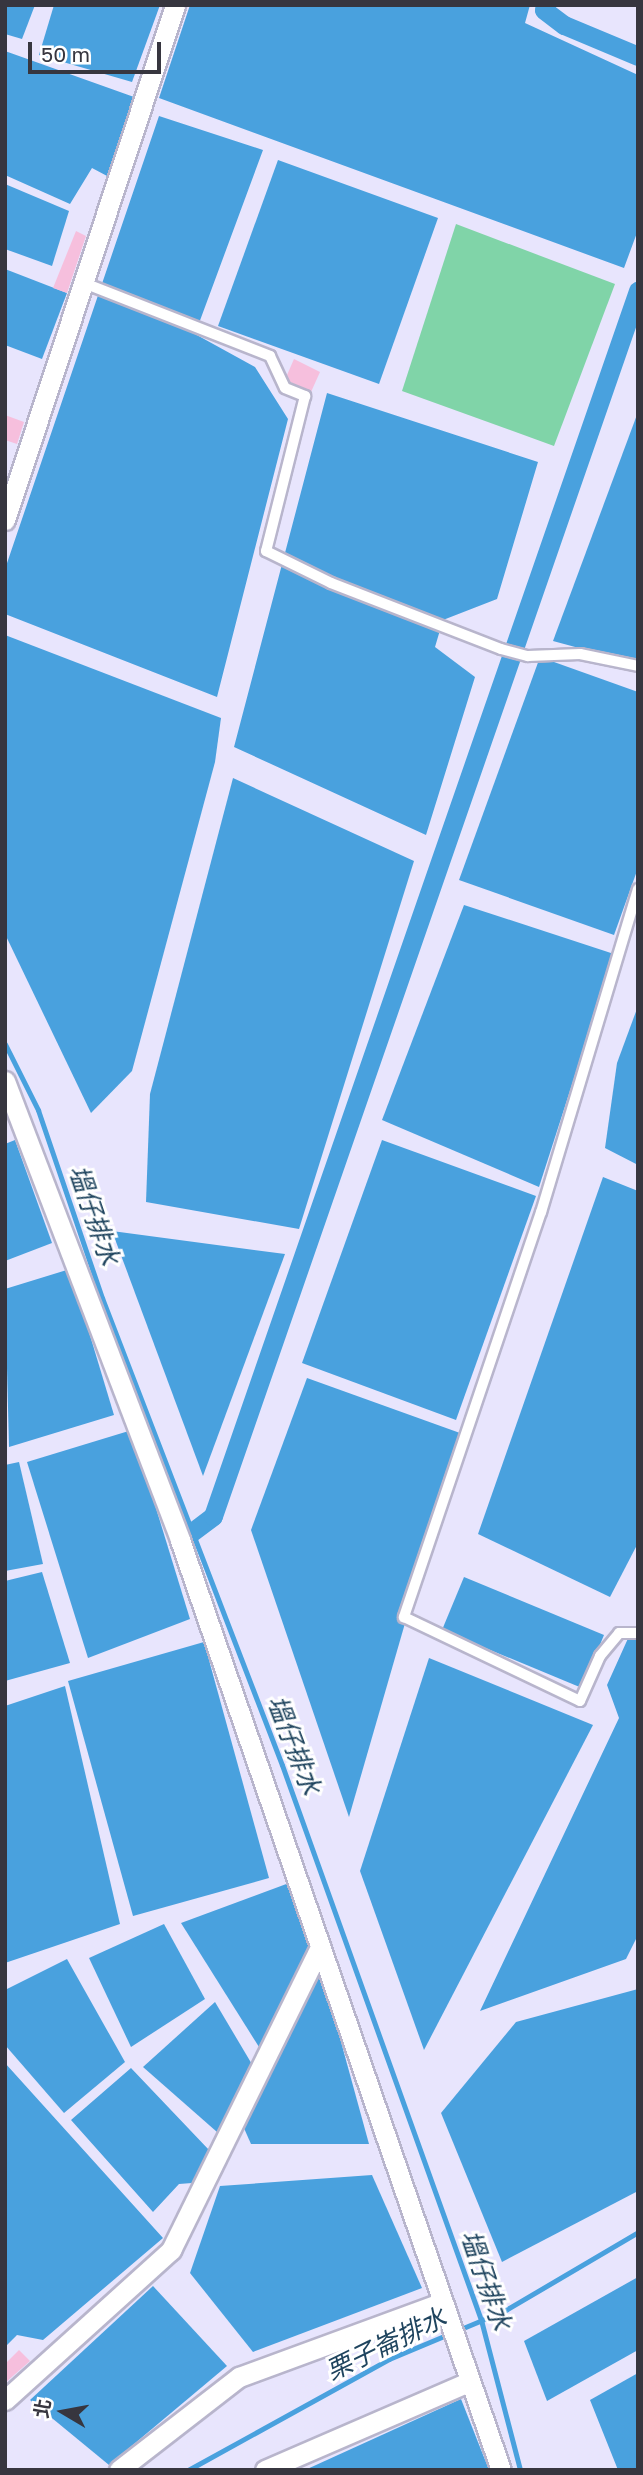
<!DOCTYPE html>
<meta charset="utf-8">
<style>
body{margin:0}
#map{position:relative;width:643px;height:2475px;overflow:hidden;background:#e8e5fd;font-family:"Golos Text","Noto Sans TC",sans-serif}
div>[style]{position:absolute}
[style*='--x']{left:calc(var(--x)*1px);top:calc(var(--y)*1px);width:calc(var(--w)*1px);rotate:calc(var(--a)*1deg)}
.green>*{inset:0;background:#80d4a8}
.water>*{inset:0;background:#49a1de}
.stream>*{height:5px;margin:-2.5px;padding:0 2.5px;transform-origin:2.5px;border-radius:2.5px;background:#49a1de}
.canal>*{height:19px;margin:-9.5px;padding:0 9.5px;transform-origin:9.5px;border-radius:9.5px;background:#49a1de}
.building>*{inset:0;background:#f6bfdd}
.roads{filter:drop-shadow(2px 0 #b8b5cc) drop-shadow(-2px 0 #b8b5cc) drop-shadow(0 2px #b8b5cc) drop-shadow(0 -2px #b8b5cc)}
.lane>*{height:10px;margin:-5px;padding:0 5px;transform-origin:5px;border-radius:5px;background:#fff}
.street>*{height:19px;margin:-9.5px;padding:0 9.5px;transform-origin:9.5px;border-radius:9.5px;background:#fff}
span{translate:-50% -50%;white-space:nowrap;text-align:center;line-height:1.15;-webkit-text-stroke:6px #fff;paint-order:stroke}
.water-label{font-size:26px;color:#1f445e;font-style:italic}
.frame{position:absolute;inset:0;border:7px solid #37363f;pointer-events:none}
.north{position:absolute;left:28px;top:2377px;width:70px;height:70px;-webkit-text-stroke:5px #fff;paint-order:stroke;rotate:280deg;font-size:19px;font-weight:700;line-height:28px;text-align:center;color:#37363f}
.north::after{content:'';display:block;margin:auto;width:24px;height:32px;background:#37363f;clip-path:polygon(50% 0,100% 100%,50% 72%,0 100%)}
.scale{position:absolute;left:28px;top:42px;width:133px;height:32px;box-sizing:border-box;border:4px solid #37363f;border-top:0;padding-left:9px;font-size:21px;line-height:24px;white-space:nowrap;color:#37363f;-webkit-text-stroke:5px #fff;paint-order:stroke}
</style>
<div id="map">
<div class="green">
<div style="clip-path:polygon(456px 224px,615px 284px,554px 446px,402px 391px)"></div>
</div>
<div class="water">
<div style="clip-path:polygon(5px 5px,35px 5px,22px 39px,5px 34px)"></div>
<div style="clip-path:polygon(54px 5px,160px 5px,132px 82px,39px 55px)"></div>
<div style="clip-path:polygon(190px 5px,530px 5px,525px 23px,638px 75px,638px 230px,624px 268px,159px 98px)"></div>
<div style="clip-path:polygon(5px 51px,134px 97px,109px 177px,92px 168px,70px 204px,5px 175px)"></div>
<div style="clip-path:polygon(159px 116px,263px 150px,195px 334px,255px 367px,288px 419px,217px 697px,5px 614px,5px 569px)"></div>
<div style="clip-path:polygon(278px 160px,438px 218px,379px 384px,218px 326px)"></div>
<div style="clip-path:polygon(5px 184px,69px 211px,52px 266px,5px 249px)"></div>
<div style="clip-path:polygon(5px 269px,67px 293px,42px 359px,5px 345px)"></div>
<div style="clip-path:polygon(327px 393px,538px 462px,497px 599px,443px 620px,435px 647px,475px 677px,426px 835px,234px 747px)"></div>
<div style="clip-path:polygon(638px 412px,638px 664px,553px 641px)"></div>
<div style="clip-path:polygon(5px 635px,221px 718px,215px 762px,132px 1071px,91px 1113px,5px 934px)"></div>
<div style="clip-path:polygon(540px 657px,638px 692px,638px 868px,614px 935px,459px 880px)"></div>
<div style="clip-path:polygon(233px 778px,414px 861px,299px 1229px,146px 1202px,150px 1094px)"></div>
<div style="clip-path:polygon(464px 905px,614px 954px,539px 1187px,382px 1120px)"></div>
<div style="clip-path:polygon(638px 1006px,638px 1165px,605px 1148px,617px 1063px)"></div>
<div style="clip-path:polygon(15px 1140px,52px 1243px,5px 1261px,5px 1144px)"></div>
<div style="clip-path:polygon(382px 1140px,536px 1196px,456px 1420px,302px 1363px)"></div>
<div style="clip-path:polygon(603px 1177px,638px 1191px,638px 1543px,610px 1597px,478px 1534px)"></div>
<div style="clip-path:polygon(112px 1231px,285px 1254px,203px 1476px)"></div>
<div style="clip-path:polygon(70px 1269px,114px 1415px,9px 1447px,5px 1289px)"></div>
<div style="clip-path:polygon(307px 1378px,460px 1433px,349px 1817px,251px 1530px)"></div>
<div style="clip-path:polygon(132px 1430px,190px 1619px,88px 1658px,27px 1462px)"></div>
<div style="clip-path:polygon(19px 1462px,43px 1564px,5px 1571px,5px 1465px)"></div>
<div style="clip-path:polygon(42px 1572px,70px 1663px,5px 1681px,5px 1581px)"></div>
<div style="clip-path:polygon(464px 1577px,604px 1635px,582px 1688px,442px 1630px)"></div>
<div style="clip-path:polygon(630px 1634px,638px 1638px,638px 1935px,626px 1959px,480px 2011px,619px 1718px,607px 1685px)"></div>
<div style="clip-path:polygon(204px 1642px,269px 1878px,133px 1916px,68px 1681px)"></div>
<div style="clip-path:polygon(429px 1658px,593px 1725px,424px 2050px,360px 1871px)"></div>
<div style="clip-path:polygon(65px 1686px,120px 1924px,5px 1963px,5px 1706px)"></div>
<div style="clip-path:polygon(289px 1883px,311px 1946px,259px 2047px,181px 1923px)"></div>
<div style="clip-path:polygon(164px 1924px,205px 1999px,131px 2047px,89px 1958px)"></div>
<div style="clip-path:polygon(67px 1959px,125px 2062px,64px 2113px,5px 2045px,5px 1990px)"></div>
<div style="clip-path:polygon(317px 1968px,321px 1969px,369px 2144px,251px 2144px,243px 2126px)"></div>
<div style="clip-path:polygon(638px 1989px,638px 2191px,502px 2262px,441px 2113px,516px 2022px)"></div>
<div style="clip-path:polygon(215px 2002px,253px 2066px,217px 2132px,143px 2067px)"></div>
<div style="clip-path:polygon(5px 2063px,163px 2238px,43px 2340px,17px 2335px,5px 2347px)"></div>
<div style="clip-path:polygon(131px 2068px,209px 2150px,192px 2183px,179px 2184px,153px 2212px,71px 2120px)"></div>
<div style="clip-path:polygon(372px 2175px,422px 2288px,253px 2352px,190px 2273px,220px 2186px)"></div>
<div style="clip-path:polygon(638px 2277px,638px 2350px,547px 2401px,524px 2341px)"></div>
<div style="clip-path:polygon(153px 2286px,227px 2366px,109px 2465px,30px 2400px)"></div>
<div style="clip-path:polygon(638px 2373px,638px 2470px,618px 2470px,590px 2400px)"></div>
<div style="clip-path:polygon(461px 2399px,489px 2470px,305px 2470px)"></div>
</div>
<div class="stream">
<div style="--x:5;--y:1044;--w:74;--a:63.4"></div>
<div style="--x:38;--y:1110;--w:199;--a:71.2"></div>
<div style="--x:102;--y:1298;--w:500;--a:68.92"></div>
<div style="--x:282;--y:1765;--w:590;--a:70.27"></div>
<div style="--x:481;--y:2320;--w:155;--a:75.4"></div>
<div style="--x:188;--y:2470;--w:230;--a:-28.9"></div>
<div style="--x:389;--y:2359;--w:125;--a:-22.7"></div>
<div style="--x:504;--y:2311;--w:156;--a:-30.5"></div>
</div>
<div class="canal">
<div style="--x:546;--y:5;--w:5;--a:112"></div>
<div style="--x:544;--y:10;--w:25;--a:37"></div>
<div style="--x:564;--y:25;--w:80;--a:22.7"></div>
<div style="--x:192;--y:1532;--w:26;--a:-37"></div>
<div style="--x:213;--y:1516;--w:1297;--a:-70.87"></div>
</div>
<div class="building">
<div style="clip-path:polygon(76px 231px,86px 236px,67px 293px,53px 288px)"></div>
<div style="clip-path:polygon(294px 359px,320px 372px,311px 392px,290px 382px,287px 375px)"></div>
<div style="clip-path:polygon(5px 415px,24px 422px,17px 444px,5px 440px)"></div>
<div style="clip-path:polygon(19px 2350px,30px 2361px,5px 2383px,5px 2364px)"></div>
</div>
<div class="roads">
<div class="lane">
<div style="--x:84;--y:283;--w:200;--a:21.4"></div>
<div style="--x:270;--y:356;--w:35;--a:65"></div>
<div style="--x:285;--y:388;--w:22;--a:22"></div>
<div style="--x:305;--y:396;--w:160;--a:104.1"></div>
<div style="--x:266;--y:551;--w:72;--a:26.2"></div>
<div style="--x:331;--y:583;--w:182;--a:21.2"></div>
<div style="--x:501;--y:649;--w:28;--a:15"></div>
<div style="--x:528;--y:656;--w:52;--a:-2.2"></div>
<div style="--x:580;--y:654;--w:59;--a:11.7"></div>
<div style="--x:638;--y:889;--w:337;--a:106.7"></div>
<div style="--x:541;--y:1212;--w:428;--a:108.7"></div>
<div style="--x:404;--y:1617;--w:195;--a:25.5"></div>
<div style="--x:580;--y:1701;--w:49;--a:-66"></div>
<div style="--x:600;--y:1656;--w:30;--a:-50"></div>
<div style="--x:619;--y:1633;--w:19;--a:0"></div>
</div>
<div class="street">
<div style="--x:5;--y:520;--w:542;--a:-71.73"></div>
<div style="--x:5;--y:1081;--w:491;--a:69.1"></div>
<div style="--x:180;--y:1540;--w:984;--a:70.96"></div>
<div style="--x:5;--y:2400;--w:224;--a:-42.1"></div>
<div style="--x:171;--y:2250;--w:338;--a:-63.8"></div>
<div style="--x:119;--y:2470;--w:152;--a:-37.8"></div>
<div style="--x:239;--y:2377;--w:217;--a:-20.2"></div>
<div style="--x:265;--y:2470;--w:221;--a:-23.4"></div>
</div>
</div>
<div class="water-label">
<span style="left:94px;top:1215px;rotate:71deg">塭仔排水</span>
<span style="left:294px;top:1745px;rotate:69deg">塭仔排水</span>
<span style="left:486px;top:2280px;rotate:71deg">塭仔排水</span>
<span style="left:386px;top:2344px;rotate:-26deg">栗子崙排水</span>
</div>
<div class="frame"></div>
<div class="north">北</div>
<div class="scale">50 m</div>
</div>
